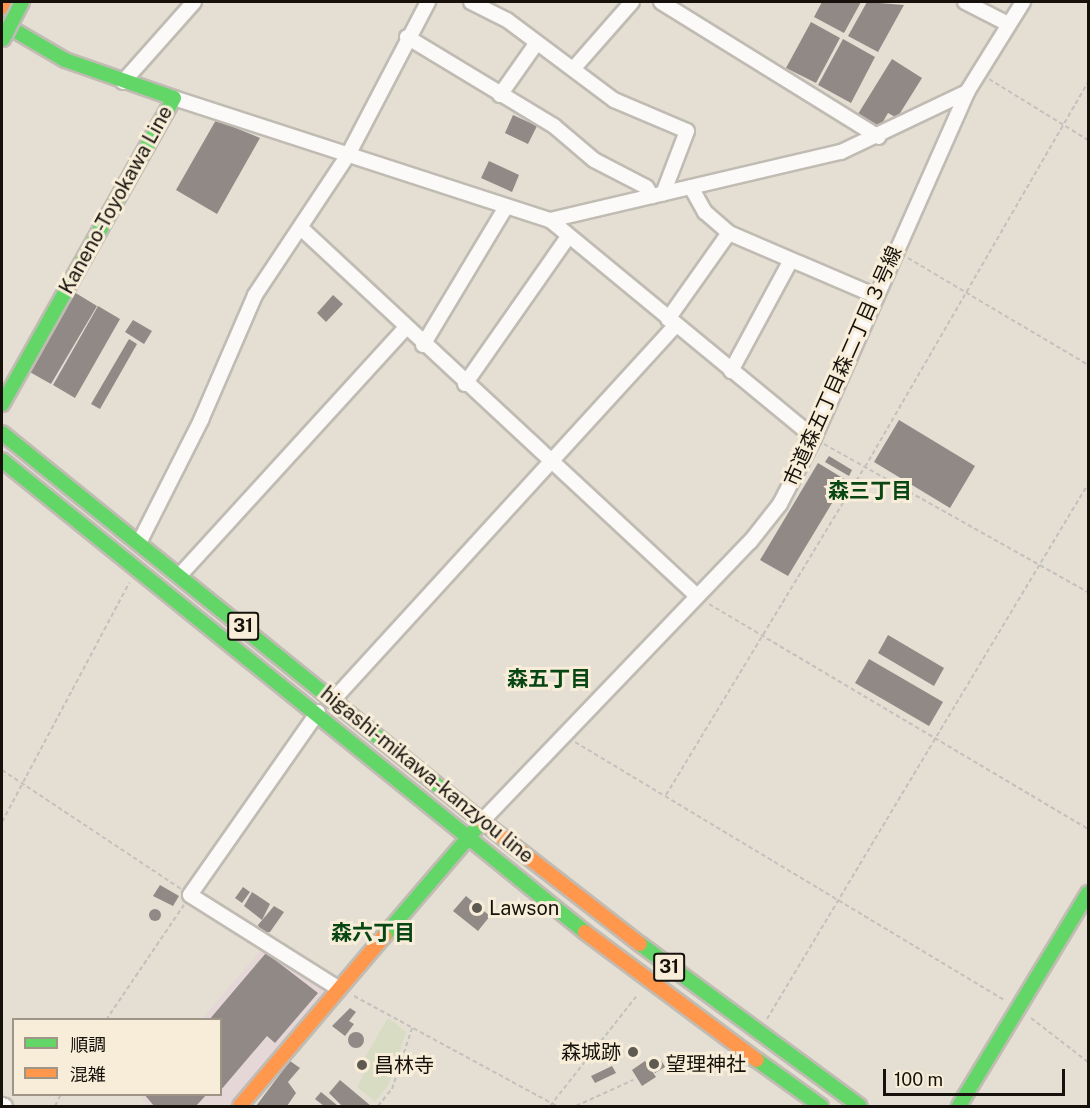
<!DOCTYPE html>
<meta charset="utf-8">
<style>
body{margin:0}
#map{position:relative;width:1090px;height:1108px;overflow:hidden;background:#e4ded3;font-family:"Public Sans","Noto Sans JP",sans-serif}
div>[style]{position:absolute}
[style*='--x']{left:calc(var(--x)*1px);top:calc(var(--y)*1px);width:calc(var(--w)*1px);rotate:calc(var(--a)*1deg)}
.industrial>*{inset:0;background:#e5d6d8}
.green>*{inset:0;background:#d8dcc2}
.building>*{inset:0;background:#908986}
.round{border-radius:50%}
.path>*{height:2px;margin-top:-1px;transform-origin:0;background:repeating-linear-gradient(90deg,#c3c1bd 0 4.5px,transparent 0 7.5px)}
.roads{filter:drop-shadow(2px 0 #c0bbb3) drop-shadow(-2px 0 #c0bbb3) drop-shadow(0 2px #c0bbb3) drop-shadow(0 -2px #c0bbb3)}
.street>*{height:14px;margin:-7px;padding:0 7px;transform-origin:7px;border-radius:7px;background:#fbfaf8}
.fast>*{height:14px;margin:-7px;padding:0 7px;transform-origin:7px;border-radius:7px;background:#63d668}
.slow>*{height:14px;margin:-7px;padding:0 7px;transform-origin:7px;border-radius:7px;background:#ff974d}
.bridges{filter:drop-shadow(2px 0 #bebbb5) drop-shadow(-2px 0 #bebbb5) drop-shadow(0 2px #bebbb5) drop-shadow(0 -2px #bebbb5)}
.fast-bridge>*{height:14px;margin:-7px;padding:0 7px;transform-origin:7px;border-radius:7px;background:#63d668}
.dots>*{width:16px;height:16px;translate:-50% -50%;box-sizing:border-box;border:3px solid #f8edd9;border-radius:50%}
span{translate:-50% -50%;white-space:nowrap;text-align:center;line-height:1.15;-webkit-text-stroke:6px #f8edd9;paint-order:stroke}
.shield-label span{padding:2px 4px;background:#f8edd9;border:2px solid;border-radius:4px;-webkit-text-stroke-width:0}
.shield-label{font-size:18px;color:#16120b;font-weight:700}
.street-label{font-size:20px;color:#16120b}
.poi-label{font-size:20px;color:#16120b}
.left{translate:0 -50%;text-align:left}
.right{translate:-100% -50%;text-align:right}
.neighbourhood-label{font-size:21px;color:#084613;font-weight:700}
.frame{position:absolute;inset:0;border:3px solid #16120b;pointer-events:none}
.legend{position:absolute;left:12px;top:1018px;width:210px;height:78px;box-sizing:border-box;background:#f8edd9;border:2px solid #9e9587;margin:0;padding:8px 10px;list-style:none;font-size:18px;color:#16120b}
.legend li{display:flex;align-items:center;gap:12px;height:30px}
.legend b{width:30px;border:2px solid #9e9587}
.scale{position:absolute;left:883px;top:1069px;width:182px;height:27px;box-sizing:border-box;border:3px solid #16120b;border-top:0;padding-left:8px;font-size:18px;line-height:21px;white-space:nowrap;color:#16120b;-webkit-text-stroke:4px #f8edd9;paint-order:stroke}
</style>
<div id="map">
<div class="industrial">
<div style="clip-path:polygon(264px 947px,328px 990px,229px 1106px,149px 1106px,139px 1094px,220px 1094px,220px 1020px,202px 1019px)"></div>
</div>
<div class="green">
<div style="clip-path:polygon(388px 1018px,406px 1032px,388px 1086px,375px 1101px,357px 1087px,371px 1061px,365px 1057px)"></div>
</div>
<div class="building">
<div style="clip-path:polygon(822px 2px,861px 2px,844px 33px,814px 17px)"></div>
<div style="clip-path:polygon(867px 2px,904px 5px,878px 52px,848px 36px)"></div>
<div style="clip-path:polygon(811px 22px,840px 38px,816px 83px,786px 68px)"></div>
<div style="clip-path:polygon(843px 39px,875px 57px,851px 103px,818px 85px)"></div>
<div style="clip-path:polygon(892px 59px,922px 78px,897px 118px,888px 113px,880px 127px,858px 114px)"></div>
<div style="clip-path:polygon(513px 115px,537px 126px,528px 144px,505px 133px)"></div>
<div style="clip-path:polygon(216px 120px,260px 138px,217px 214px,176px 190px)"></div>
<div style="clip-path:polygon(489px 161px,519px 175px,512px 192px,481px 178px)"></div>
<div style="clip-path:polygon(74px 292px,97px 306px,51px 384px,28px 371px)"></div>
<div style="clip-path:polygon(333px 295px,343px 304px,326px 322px,317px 313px)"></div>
<div style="clip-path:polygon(98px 306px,120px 319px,75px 398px,53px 385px)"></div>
<div style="clip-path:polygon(133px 320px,152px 331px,144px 344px,125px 332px)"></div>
<div style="clip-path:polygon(129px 339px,137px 344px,100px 409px,91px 404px)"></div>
<div style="clip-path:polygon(899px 420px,975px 466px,950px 508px,874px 462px)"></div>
<div style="clip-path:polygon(829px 456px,852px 470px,849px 476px,825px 462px)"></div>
<div style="clip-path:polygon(818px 463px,846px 480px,788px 576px,760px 560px)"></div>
<div style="clip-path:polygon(888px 635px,944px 668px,934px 686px,878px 653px)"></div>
<div style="clip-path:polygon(869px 659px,943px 702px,929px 726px,855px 683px)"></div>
<div style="clip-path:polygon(160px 885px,179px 896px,173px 906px,153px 896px)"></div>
<div style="clip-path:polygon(243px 887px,250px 892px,242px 903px,235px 898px)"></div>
<div style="clip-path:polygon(252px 892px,270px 904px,262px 920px,244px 906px)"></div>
<div style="clip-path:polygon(466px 896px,490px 916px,478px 931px,453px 911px)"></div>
<div style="clip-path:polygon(274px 906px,284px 912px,270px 932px,262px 933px,258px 925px)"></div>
<div class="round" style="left:149px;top:909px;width:12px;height:12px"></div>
<div style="clip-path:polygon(266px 953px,318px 993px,275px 1043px,267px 1036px,220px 1091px,220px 1020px,209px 1020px)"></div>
<div style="clip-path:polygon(350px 1008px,356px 1012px,349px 1021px,354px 1024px,345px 1036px,332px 1026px)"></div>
<div class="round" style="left:348px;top:1032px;width:16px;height:16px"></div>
<div style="clip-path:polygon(661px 1060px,665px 1067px,655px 1073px,651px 1066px)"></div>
<div style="clip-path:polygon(290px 1061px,300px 1068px,288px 1082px,296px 1093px,287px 1106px,256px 1106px)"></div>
<div style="clip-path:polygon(645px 1061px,656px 1077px,642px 1086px,632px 1070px)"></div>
<div style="clip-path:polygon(612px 1066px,616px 1073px,595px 1083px,591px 1076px)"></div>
<div style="clip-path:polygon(340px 1080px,371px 1106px,342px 1106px,329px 1093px)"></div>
<div style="clip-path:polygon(321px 1092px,338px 1106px,324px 1106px,315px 1099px)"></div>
<div style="clip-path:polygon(144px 1094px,207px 1094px,196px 1106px,154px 1106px)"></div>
</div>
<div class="path">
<div style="--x:989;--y:79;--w:116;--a:31.6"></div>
<div style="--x:908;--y:258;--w:209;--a:30.7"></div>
<div style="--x:824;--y:444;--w:303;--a:29.3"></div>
<div style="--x:709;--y:604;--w:441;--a:30.7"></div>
<div style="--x:575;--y:742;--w:501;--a:31.02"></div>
<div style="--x:2;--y:770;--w:215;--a:33.6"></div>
<div style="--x:666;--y:795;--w:384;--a:-58.8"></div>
<div style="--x:865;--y:467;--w:444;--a:-59.9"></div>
<div style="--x:2;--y:822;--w:271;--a:-62"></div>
<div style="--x:354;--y:996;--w:231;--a:28.5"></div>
<div style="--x:1031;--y:1018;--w:72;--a:37.7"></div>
<div style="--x:767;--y:1019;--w:624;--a:-59.04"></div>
<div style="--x:106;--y:1020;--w:139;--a:-55.9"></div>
<div style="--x:55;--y:1106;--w:13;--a:-63"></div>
<div style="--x:378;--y:1106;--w:22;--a:-51"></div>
<div style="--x:392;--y:1089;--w:64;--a:-71.8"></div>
<div style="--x:550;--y:1106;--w:142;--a:-51.8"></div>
<div style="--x:576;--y:1106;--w:63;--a:-24.5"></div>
</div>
<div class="roads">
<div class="street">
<div style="--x:471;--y:2;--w:40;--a:26.6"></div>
<div style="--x:507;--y:20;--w:134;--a:36.8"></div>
<div style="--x:614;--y:100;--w:79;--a:23"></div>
<div style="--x:687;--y:131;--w:67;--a:110.9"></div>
<div style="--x:661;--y:2;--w:256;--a:31.8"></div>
<div style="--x:965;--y:2;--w:48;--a:27.1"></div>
<div style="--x:407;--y:37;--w:172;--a:31.2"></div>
<div style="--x:554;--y:126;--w:52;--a:40.4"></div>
<div style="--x:594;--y:160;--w:59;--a:27.4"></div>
<div style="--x:646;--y:187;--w:11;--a:56"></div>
<div style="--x:574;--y:68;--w:88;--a:-48.7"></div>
<div style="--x:123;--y:82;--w:107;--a:-48.4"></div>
<div style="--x:500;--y:95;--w:62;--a:-54.8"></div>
<div style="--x:174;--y:98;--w:395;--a:18"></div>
<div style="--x:550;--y:220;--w:342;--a:39.5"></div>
<div style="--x:691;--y:187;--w:29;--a:61"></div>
<div style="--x:705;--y:212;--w:32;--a:41"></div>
<div style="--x:729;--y:233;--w:160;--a:23.2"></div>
<div style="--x:550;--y:220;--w:299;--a:-13.2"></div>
<div style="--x:841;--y:152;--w:140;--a:-25.5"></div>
<div style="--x:302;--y:229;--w:539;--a:42.9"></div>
<div style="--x:668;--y:319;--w:105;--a:-54.7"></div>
<div style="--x:423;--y:345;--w:161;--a:-59"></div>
<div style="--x:731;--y:371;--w:126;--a:-61.6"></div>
<div style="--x:465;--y:384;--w:179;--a:-55"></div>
<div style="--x:139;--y:543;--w:138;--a:-63.2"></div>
<div style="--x:201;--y:420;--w:136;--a:-66.6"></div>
<div style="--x:255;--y:295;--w:168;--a:-56.4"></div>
<div style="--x:348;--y:155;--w:173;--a:-62.4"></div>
<div style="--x:180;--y:575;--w:333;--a:-47.6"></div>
<div style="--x:334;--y:699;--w:505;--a:-47.57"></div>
<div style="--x:318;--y:712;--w:223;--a:125"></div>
<div style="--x:190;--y:895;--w:176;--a:32.2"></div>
<div style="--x:482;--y:821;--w:387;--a:-46.2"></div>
<div style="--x:750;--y:542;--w:48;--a:-51.7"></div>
<div style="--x:780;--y:504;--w:74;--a:-62.7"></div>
<div style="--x:814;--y:438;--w:378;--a:-66.1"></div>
<div style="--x:967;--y:92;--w:106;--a:-58.1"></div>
<div style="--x:2;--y:1105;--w:3;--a:18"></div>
</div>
<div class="fast">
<div style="--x:2;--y:23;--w:73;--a:30.4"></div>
<div style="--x:65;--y:60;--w:115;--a:19.2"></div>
<div style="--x:174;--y:98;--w:351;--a:119.3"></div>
<div style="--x:2;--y:433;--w:612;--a:38.97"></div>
<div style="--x:2;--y:460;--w:750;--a:38.99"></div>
<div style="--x:384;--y:936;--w:146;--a:-49.4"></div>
<div style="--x:640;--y:944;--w:273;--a:36.4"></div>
<div style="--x:757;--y:1060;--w:79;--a:35.7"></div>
<div style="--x:959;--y:1106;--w:249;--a:-58.8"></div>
</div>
<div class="slow">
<div style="--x:2;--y:7;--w:5;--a:-68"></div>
<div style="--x:478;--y:818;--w:205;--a:37.9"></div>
<div style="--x:585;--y:932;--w:214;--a:36.7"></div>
<div style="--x:240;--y:1106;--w:223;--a:-49.7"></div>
</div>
</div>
<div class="bridges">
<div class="fast-bridge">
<div style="--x:3;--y:39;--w:42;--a:-62.8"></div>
</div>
</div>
<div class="dots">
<div style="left:477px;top:908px;background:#5e5951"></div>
<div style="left:633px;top:1052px;background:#5e5951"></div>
<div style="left:654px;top:1064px;background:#5e5951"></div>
<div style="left:362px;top:1065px;background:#5e5951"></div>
</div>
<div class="shield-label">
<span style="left:243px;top:626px">31</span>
<span style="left:669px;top:967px">31</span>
</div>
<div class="street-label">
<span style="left:116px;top:200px;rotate:-61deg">Kaneno-Toyokawa Line</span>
<span style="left:843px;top:366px;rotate:-66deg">市道森五丁目森二丁目３号線</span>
<span style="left:427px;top:775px;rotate:39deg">higashi-mikawa-kanzyou line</span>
</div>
<div class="poi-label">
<span class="left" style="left:489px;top:908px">Lawson</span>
<span class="right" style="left:621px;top:1052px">森城跡</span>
<span class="left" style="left:666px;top:1064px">望理神社</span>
<span class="left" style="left:374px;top:1065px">昌林寺</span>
</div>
<div class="neighbourhood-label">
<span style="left:870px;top:491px">森三丁目</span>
<span style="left:549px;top:679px">森五丁目</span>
<span style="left:373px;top:933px">森六丁目</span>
</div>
<div class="frame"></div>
<ul class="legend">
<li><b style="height:8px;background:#63d668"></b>順調</li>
<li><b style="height:8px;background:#ff974d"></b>混雑</li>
</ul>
<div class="scale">100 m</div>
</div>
